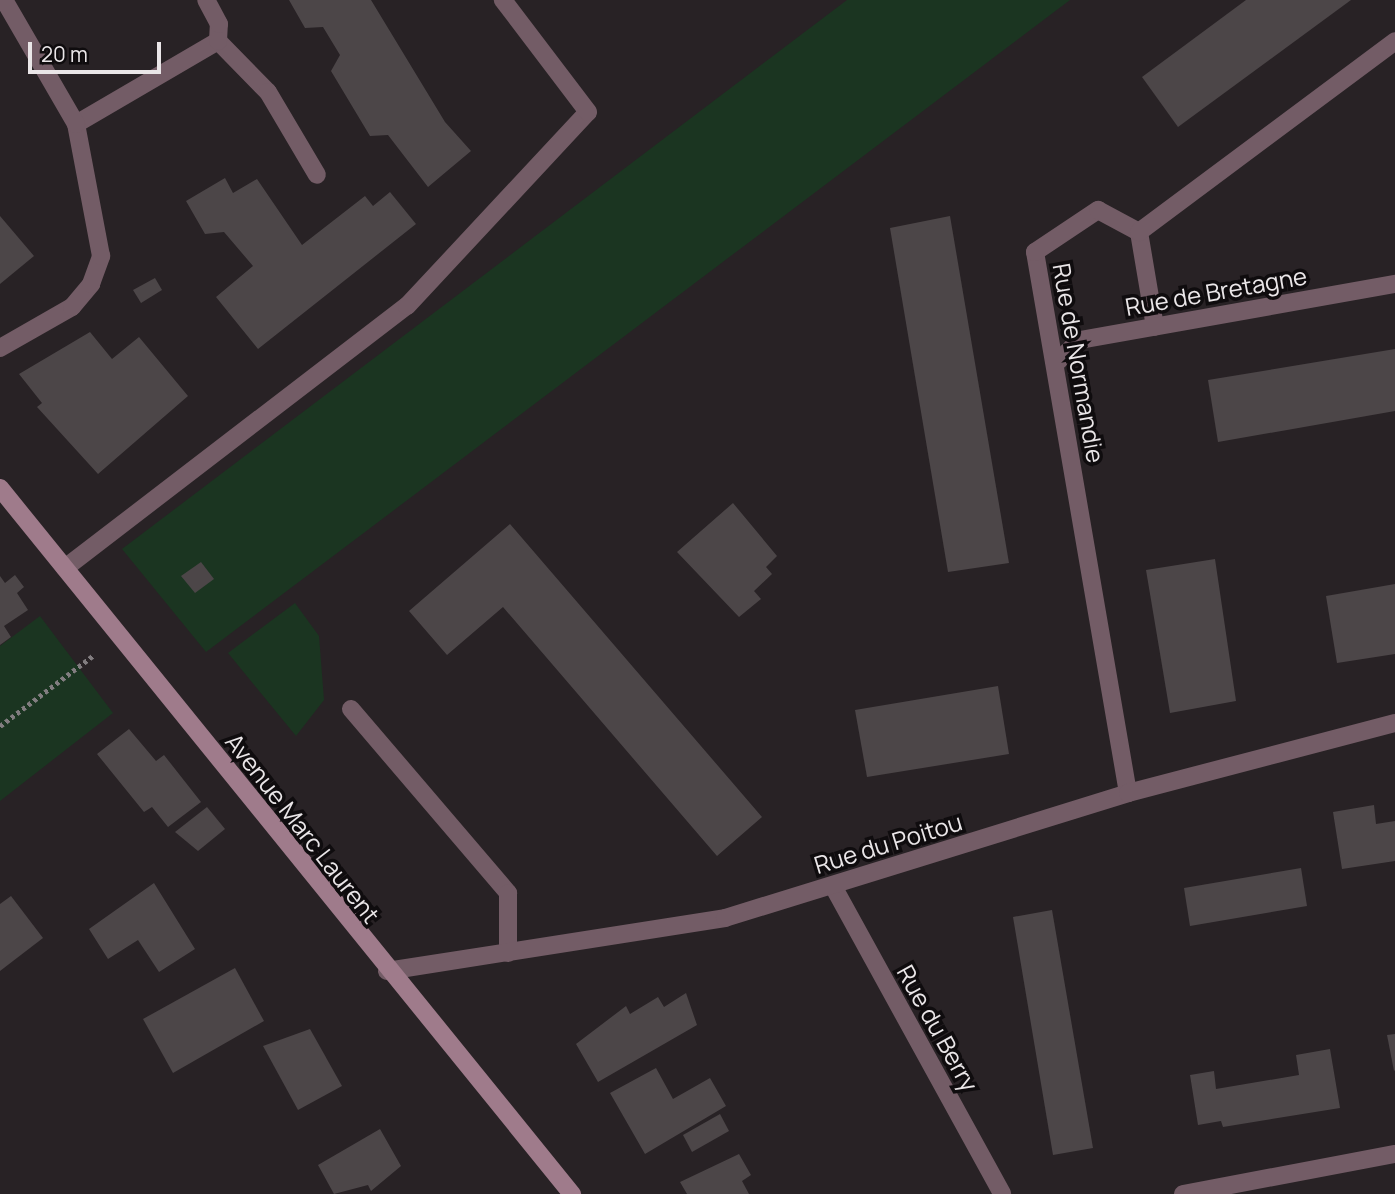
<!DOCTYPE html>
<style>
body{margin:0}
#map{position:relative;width:1395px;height:1194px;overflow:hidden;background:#282225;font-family:Manrope,sans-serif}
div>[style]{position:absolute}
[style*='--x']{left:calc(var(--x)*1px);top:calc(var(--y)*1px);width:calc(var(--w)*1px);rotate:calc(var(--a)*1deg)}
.green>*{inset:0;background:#1b3521}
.building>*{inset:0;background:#4c4648}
.path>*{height:4.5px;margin-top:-2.25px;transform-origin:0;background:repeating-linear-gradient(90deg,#827d80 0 3.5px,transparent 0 7px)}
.lane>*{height:18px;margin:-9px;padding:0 9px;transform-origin:9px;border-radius:9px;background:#735c66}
.street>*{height:18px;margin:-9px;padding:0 9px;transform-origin:9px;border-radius:9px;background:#735c66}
.secondary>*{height:18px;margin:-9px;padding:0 9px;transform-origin:9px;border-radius:9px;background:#9f7b8b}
span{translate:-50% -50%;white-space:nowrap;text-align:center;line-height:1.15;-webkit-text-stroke:7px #0f0c0e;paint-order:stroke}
.street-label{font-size:24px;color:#eae6e8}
.scale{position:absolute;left:28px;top:42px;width:133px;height:32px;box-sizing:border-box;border:4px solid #eae6e8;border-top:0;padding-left:9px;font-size:21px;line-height:24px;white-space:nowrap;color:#eae6e8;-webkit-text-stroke:5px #0f0c0e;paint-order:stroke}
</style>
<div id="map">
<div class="green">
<div style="clip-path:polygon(847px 0,1070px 0,206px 652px,122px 549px)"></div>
<div style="clip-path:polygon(295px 603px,319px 636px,324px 700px,296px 736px,228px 653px)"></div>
<div style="clip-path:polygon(40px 616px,113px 713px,0 801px,0 646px)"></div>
</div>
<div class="building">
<div style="clip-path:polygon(289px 0,371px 0,445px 122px,471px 151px,428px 187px,388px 135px,370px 136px,331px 71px,340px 55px,323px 27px,305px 28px)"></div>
<div style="clip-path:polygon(1246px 0,1351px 0,1178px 127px,1142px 77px)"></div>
<div style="clip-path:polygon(225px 178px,233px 193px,257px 179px,302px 245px,365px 196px,373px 206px,390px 192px,416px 224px,258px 349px,216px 297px,253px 266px,224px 232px,205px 234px,186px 201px)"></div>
<div style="clip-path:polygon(0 216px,34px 256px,0 284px)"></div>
<div style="clip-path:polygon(950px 216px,1009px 563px,948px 572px,890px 228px)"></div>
<div style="clip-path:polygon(155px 278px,162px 290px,141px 303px,133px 290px)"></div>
<div style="clip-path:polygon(90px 332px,112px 359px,139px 337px,188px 396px,98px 474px,37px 407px,42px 403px,19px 374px)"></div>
<div style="clip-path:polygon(1395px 349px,1395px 411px,1218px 442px,1208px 380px)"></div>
<div style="clip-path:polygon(733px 503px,777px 556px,766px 567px,772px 574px,754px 591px,761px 599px,739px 617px,677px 552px)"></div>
<div style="clip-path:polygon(510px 524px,762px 817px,717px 856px,503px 607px,447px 655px,409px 611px)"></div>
<div style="clip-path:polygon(1215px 559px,1236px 701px,1170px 713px,1146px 570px)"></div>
<div style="clip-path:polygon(201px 562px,214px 579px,195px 593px,181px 576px)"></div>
<div style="clip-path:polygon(15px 575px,24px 587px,17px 593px,28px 610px,4px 626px,11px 637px,0 645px,0 576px,5px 583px)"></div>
<div style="clip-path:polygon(1395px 584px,1395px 654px,1337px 663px,1326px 596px)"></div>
<div style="clip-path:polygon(998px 686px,1009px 754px,867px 777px,855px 710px)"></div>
<div style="clip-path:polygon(129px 729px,156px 761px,164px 755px,201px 802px,168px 827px,152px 807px,144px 812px,97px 754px)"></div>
<div style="clip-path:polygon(1374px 805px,1376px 824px,1395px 821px,1395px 861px,1342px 869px,1333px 812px)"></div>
<div style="clip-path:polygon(207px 807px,225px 829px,198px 851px,175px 832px)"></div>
<div style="clip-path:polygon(1301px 868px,1307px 906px,1190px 926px,1184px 888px)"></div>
<div style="clip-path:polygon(154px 883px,195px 949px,159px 972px,138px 940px,108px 959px,89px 929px)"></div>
<div style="clip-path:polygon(11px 896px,43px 938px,0 971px,0 904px)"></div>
<div style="clip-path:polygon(1052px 910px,1093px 1148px,1053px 1155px,1013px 917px)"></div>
<div style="clip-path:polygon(235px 968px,264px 1021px,173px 1073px,143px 1019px)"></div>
<div style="clip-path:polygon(686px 993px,697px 1025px,598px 1082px,576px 1044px,626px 1006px,630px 1014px,658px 997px,664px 1007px)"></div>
<div style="clip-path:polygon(310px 1029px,342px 1086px,298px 1110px,263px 1046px)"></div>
<div style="clip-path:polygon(1395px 1034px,1395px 1070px,1394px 1071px,1387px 1035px)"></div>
<div style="clip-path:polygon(1330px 1049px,1340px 1108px,1223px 1127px,1221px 1121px,1198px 1125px,1190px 1075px,1214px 1071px,1216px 1089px,1299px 1075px,1296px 1055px)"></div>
<div style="clip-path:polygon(656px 1068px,673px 1099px,710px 1078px,726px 1106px,645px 1154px,610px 1093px)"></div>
<div style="clip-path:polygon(720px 1114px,729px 1131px,692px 1152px,683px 1135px)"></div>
<div style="clip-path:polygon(380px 1129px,401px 1166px,371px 1191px,368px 1185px,334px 1194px,318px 1165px)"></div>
<div style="clip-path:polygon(739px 1154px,751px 1175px,742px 1181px,749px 1194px,687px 1194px,680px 1182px)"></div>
</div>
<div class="path">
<div style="--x:0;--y:726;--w:118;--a:-37.1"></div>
</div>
<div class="lane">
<div style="--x:218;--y:41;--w:71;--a:45.6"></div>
<div style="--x:268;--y:92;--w:96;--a:59.4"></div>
<div style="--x:76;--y:124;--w:164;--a:-30.3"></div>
<div style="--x:218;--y:41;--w:17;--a:-87"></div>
<div style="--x:219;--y:24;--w:27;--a:-118"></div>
<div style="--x:0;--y:348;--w:83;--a:-29.7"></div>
<div style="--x:72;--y:307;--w:30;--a:-50"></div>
<div style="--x:91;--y:284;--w:30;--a:-70"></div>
<div style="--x:101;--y:256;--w:134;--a:-100.7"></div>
<div style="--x:76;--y:124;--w:143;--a:-120.1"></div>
<div style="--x:65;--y:568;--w:431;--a:-37.5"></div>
<div style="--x:407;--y:306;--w:265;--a:-47"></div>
<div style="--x:588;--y:112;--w:141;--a:-127.2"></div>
<div style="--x:351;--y:709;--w:242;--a:49.5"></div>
<div style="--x:508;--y:893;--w:60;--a:90"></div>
</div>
<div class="street">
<div style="--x:1139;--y:232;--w:96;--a:80.4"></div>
<div style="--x:1055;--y:364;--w:35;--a:-44"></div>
<div style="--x:1080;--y:340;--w:320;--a:-10.1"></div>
<div style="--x:1128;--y:793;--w:549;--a:-99.75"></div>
<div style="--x:1035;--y:252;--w:76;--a:-33.7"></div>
<div style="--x:1098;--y:210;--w:47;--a:28.2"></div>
<div style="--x:1139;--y:232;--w:319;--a:-36.7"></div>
<div style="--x:833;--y:886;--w:351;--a:61.2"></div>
<div style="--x:387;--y:971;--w:342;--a:-8.9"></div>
<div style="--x:725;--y:918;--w:422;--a:-17.2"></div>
<div style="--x:1128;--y:793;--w:276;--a:-14.7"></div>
<div style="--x:1183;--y:1194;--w:216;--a:-10.7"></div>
</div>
<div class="secondary">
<div style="--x:0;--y:488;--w:909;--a:50.99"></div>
</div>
<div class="street-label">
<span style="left:1216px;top:291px;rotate:-10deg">Rue de Bretagne</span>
<span style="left:1079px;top:363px;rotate:80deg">Rue de Normandie</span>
<span style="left:303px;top:828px;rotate:52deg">Avenue Marc Laurent</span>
<span style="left:888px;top:843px;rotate:-17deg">Rue du Poitou</span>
<span style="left:938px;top:1028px;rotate:61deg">Rue du Berry</span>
</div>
<div class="scale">20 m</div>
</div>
